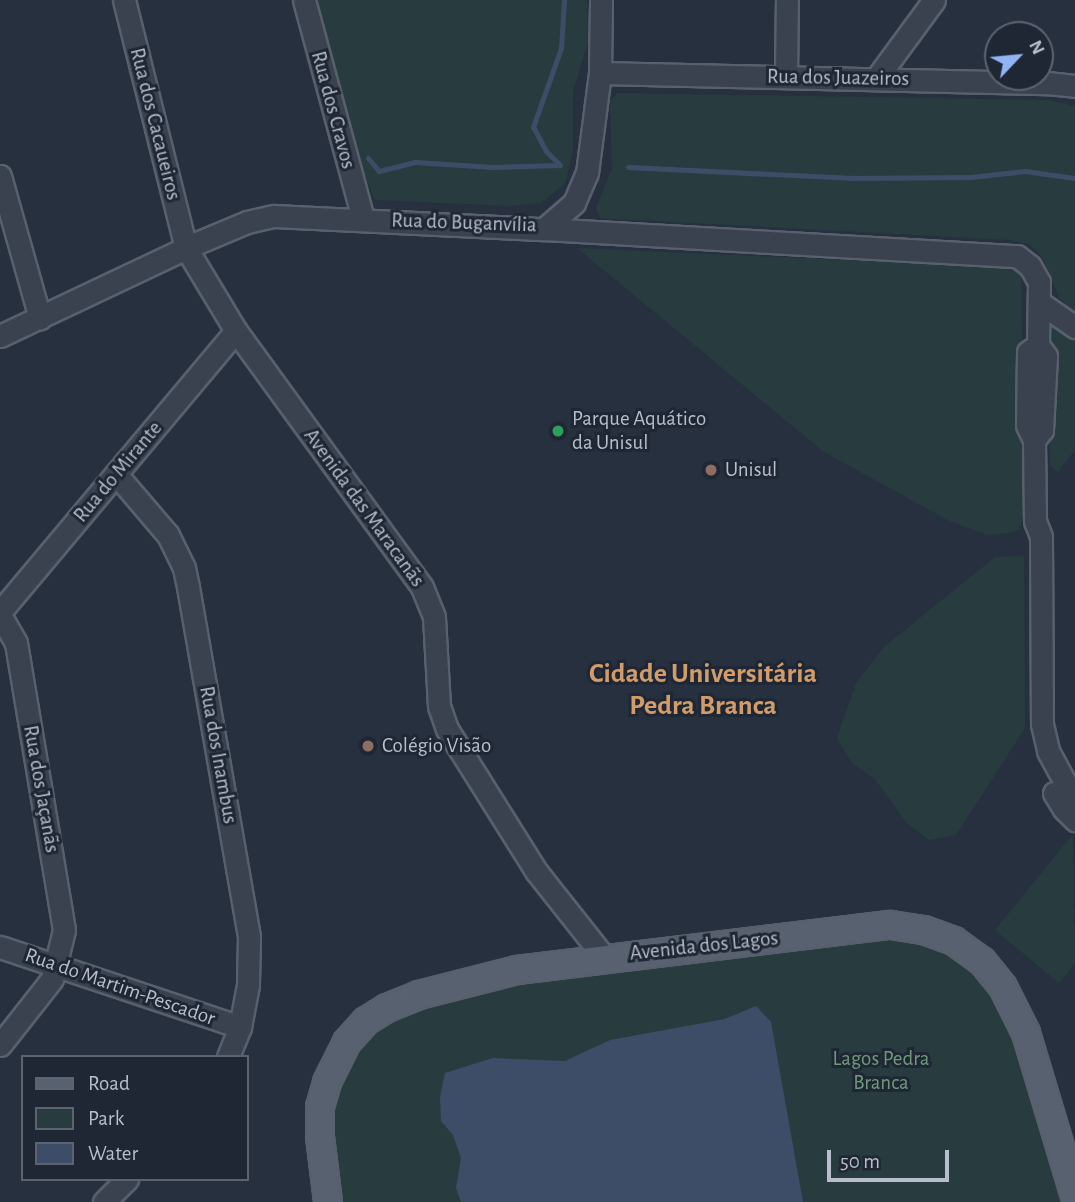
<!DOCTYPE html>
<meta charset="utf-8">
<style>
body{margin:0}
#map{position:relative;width:1075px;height:1202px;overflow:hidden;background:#26303f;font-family:"Alegreya Sans",sans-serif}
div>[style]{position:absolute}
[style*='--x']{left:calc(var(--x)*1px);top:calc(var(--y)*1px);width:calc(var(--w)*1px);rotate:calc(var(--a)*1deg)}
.green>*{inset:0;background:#283c40}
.water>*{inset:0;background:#3d4d67}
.stream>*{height:5px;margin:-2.5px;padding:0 2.5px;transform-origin:2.5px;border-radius:2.5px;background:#3d4d67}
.roads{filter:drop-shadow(2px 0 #58606d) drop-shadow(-2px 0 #58606d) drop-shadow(0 2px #58606d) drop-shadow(0 -2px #58606d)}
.minor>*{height:21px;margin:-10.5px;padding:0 10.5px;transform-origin:10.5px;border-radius:10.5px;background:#3a424f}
.major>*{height:26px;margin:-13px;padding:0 13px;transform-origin:13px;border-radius:13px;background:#58616f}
.dots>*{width:19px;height:19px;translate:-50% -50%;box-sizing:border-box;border:4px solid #1f2734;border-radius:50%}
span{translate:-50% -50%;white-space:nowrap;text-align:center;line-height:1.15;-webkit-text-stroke:6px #1f2734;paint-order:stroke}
.street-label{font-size:21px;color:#b7bdca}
.poi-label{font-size:21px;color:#b7bdca}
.left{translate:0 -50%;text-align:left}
.park-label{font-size:21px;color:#6f9a7a}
.district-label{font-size:28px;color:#d19b6a;font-weight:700}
.legend{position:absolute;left:21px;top:1055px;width:228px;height:126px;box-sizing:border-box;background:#1f2734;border:2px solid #5c6370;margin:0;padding:9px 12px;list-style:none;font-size:21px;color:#b7bdca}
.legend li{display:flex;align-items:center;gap:14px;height:35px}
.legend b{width:35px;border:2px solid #5c6370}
.north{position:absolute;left:984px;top:21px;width:70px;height:70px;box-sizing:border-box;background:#1f2734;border:2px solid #5c6370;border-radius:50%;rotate:64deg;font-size:19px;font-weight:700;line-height:28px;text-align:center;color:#b7bdca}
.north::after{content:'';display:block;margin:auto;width:24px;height:32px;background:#92b4f4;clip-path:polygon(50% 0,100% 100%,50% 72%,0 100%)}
.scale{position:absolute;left:827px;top:1150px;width:122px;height:32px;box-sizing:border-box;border:4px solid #b7bdca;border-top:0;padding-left:9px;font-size:21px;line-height:24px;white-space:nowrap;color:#b7bdca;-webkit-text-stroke:5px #1f2734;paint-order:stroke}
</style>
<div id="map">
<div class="green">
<div style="clip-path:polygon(312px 0,587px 0,588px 42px,573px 91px,573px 151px,565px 184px,540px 203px,509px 206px,375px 200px,350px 139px)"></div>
<div style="clip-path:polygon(618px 93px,1048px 100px,1075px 106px,1075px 313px,1059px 297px,1041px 255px,1029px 244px,1009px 240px,600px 218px,596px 208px,612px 169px,610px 101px)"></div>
<div style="clip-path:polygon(577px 248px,1021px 268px,1025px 514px,1019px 529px,1009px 533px,988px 535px,971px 529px,948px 520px,824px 452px)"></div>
<div style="clip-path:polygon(1052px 321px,1075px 337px,1075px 450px,1058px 472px,1050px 465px)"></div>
<div style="clip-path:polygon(1024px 556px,1025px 728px,956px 835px,929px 840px,907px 823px,875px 779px,852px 763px,837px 738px,856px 683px,884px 647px,995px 557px)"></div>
<div style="clip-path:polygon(1073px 834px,1075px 964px,1059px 983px,995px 930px)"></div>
<div style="clip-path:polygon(885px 938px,917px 942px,962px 959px,977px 972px,1006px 1011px,1064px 1202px,339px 1202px,331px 1147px,332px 1102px,344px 1061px,381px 1023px,408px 1010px,504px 983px)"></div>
</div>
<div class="water">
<div style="clip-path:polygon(756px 1006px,771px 1022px,803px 1202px,461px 1202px,456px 1188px,461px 1158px,453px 1135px,441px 1121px,440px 1097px,445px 1073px,493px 1058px,565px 1061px,610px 1040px,725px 1019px)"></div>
</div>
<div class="stream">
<div style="--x:368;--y:158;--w:17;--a:50"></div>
<div style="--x:379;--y:171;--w:37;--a:-14"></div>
<div style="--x:415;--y:162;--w:78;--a:3.7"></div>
<div style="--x:493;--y:167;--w:67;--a:-1.7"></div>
<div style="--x:560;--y:165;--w:20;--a:-135"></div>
<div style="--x:546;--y:151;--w:27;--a:-118"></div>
<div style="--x:533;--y:127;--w:84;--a:-70.5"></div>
<div style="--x:561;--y:48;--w:48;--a:-86.4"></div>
<div style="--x:628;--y:167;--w:222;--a:2.8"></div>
<div style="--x:850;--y:178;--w:121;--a:-0.5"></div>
<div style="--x:971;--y:177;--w:54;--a:-6.3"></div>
<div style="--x:1025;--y:171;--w:50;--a:8"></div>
</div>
<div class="roads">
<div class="minor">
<div style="--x:124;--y:0;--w:256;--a:76"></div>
<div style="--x:186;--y:248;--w:97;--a:58.9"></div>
<div style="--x:236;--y:331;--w:316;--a:54"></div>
<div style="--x:422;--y:587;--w:32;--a:68"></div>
<div style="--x:434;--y:617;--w:89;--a:86.8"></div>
<div style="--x:439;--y:706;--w:24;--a:71"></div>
<div style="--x:447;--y:729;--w:168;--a:57.9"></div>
<div style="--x:536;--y:871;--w:110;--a:51.7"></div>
<div style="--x:304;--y:0;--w:227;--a:74.9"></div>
<div style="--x:600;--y:73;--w:447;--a:1.3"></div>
<div style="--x:1047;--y:83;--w:28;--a:6"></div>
<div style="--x:786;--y:77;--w:77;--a:-89.3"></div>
<div style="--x:876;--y:79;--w:98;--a:-53.7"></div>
<div style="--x:0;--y:176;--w:148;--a:74.3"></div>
<div style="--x:544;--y:229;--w:474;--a:3.3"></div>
<div style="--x:1017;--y:256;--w:16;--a:38"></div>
<div style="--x:1030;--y:266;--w:18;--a:61"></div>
<div style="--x:1039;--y:282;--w:63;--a:90.9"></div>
<div style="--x:1038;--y:345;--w:14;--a:54"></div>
<div style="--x:1046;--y:356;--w:74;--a:93.1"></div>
<div style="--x:1042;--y:430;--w:13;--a:129"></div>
<div style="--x:1039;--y:302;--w:44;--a:34.8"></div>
<div style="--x:0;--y:336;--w:218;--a:-25.3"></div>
<div style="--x:197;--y:243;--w:54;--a:-22.8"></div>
<div style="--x:247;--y:222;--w:28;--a:-13"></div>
<div style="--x:274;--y:216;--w:270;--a:2.8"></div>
<div style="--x:544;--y:229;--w:40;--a:-41"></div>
<div style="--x:574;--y:203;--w:33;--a:-67"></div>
<div style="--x:587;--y:173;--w:101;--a:-82.6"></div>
<div style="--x:600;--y:73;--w:73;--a:-89.2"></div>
<div style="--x:1038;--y:345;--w:12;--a:145"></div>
<div style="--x:1028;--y:352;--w:73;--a:90.8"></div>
<div style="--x:1027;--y:425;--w:17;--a:65"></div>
<div style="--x:1034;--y:440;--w:81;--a:89.3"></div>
<div style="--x:1035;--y:521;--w:17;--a:69"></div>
<div style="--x:1041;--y:537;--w:187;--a:89.7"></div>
<div style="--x:1042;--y:724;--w:28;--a:77"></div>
<div style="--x:1048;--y:751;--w:57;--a:61.6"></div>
<div style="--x:116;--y:474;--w:80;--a:49.6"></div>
<div style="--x:168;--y:535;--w:37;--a:64"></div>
<div style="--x:184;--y:568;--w:19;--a:78"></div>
<div style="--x:188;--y:587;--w:354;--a:80.1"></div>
<div style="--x:249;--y:936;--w:49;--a:91.2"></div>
<div style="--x:248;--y:985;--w:43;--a:100.8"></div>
<div style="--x:240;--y:1027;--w:32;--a:112"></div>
<div style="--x:0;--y:612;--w:367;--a:-50"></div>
<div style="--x:0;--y:615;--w:32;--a:60"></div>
<div style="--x:16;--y:643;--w:291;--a:80.5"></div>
<div style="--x:64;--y:930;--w:50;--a:103.8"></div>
<div style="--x:52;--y:979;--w:84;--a:128.2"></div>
<div style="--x:1054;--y:793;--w:19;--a:58"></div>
<div style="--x:1064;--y:809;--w:16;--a:45"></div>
<div style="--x:0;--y:947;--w:253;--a:18.4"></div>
<div style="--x:104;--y:1202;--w:33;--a:-45"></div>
</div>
<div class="major">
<div style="--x:328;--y:1202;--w:65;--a:-97"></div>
<div style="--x:320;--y:1137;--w:30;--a:-90"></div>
<div style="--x:320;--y:1107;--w:26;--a:-74"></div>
<div style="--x:327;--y:1082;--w:45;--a:-63.4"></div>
<div style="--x:347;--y:1042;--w:28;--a:-48"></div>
<div style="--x:366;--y:1021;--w:25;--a:-32"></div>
<div style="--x:387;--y:1008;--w:35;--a:-22"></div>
<div style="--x:419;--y:995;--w:101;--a:-14.3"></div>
<div style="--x:517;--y:970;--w:377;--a:-6.9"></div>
<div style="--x:891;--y:925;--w:33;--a:9"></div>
<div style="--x:924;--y:930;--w:32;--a:20"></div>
<div style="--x:954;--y:941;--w:34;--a:36"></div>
<div style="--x:982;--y:961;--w:33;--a:51"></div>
<div style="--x:1003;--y:987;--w:51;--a:63.4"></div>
<div style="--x:1026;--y:1033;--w:170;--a:73.3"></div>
</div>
</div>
<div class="dots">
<div style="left:558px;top:431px;background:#2e9e5b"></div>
<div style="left:711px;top:470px;background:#8d6e63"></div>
<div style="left:368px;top:746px;background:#8d6e63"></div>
</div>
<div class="street-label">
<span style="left:838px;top:78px;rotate:1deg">Rua dos Juazeiros</span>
<span style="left:333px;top:110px;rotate:75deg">Rua dos Cravos</span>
<span style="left:155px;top:124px;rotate:76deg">Rua dos Cacaueiros</span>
<span style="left:464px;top:223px;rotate:2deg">Rua do Buganvília</span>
<span style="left:118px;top:472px;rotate:-50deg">Rua do Mirante</span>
<span style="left:364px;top:508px;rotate:54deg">Avenida das Maracanãs</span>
<span style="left:218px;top:755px;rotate:80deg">Rua dos Inambus</span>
<span style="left:41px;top:789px;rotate:80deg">Rua dos Jaçanãs</span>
<span style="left:704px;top:946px;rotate:-6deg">Avenida dos Lagos</span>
<span style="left:120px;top:987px;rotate:19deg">Rua do Martim-Pescador</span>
</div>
<div class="poi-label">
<span class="left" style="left:572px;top:431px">Parque Aquático<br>da Unisul</span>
<span class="left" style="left:725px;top:470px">Unisul</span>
<span class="left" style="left:382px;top:746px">Colégio Visão</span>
</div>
<div class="park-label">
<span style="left:881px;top:1071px">Lagos Pedra<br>Branca</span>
</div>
<div class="district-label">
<span style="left:703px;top:690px">Cidade Universitária<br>Pedra Branca</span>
</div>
<ul class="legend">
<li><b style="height:9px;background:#58616f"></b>Road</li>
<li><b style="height:19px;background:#283c40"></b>Park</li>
<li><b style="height:19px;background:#3d4d67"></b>Water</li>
</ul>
<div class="north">N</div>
<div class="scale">50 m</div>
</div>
